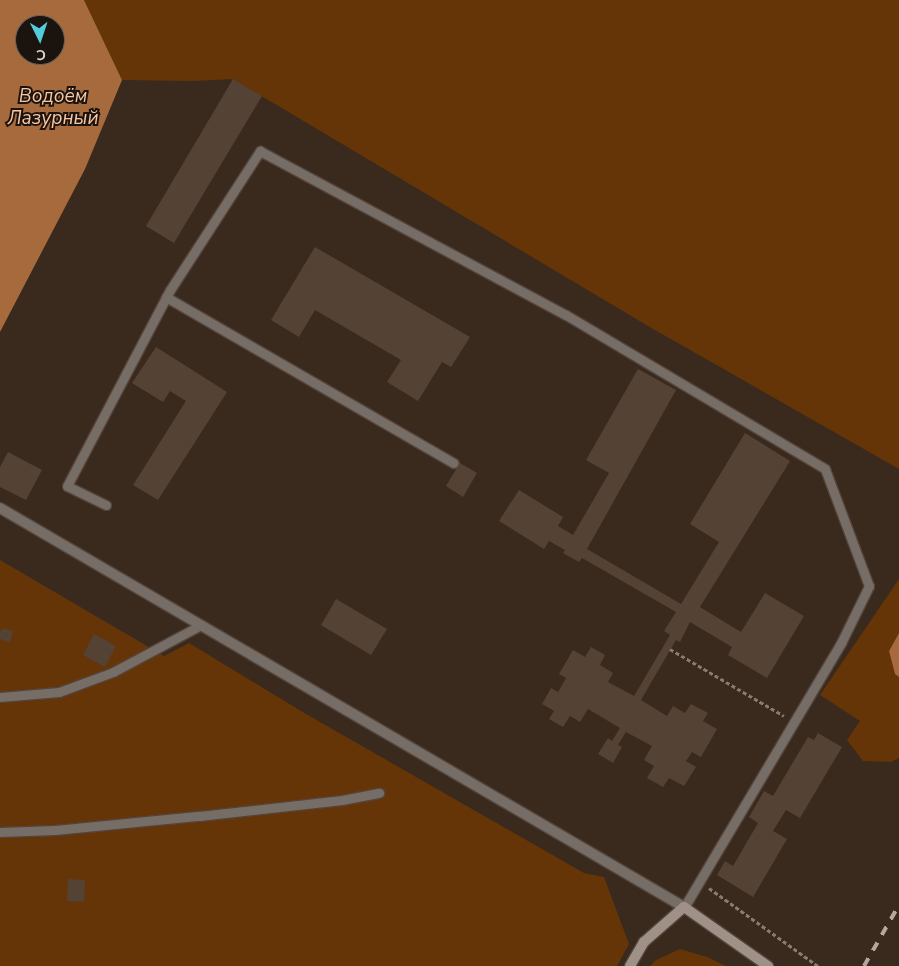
<!DOCTYPE html>
<meta charset="utf-8">
<style>
body{margin:0}
#map{position:relative;width:899px;height:966px;overflow:hidden;background:#3a291d;font-family:"Nunito Sans",sans-serif}
div>[style]{position:absolute}
[style*='--x']{left:calc(var(--x)*1px);top:calc(var(--y)*1px);width:calc(var(--w)*1px);rotate:calc(var(--a)*1deg)}
.green>*{inset:0;background:#653508}
.water>*{inset:0;background:#a66a3c}
.building>*{inset:0;background:#544235}
.path>*{height:3px;margin-top:-1.5px;transform-origin:0;background:repeating-linear-gradient(90deg,#897b70 0 4px,transparent 0 6.5px)}
.roads{filter:drop-shadow(1px 0 #544439) drop-shadow(-1px 0 #544439) drop-shadow(0 1px #544439) drop-shadow(0 -1px #544439)}
.lane>*{height:9px;margin:-4.5px;padding:0 4.5px;transform-origin:4.5px;border-radius:4.5px;background:#766d67}
.street>*{height:10px;margin:-5px;padding:0 5px;transform-origin:5px;border-radius:5px;background:#766d67}
.secondary>*{height:10px;margin:-5px;padding:0 5px;transform-origin:5px;border-radius:5px;background:#9f9187}
.rail>*{height:4px;margin-top:-2px;transform-origin:0;background:repeating-linear-gradient(90deg,#b3a79e 0 9px,transparent 0 18px)}
span{translate:-50% -50%;white-space:nowrap;text-align:center;line-height:1.15;-webkit-text-stroke:4px #1b130e;paint-order:stroke}
.water-label{font-size:19px;color:#fac6a2;font-style:italic}
.north{position:absolute;left:15px;top:15px;width:50px;height:50px;box-sizing:border-box;background:#1b130e;border:1px solid #69605a;border-radius:50%;rotate:176deg;font-size:14px;font-weight:700;line-height:20px;text-align:center;color:#dfd4cc}
.north::after{content:'';display:block;margin:auto;width:18px;height:22px;background:#53cbda;clip-path:polygon(50% 0,100% 100%,50% 72%,0 100%)}
</style>
<div id="map">
<div class="green">
<div style="clip-path:polygon(84px 0,899px 0,899px 469px,648px 326px,233px 79px,193px 81px,122px 80px)"></div>
<div style="clip-path:polygon(0 560px,164px 656px,189px 643px,306px 714px,584px 873px,604px 877px,629px 944px,617px 966px,0 966px)"></div>
<div style="clip-path:polygon(899px 579px,899px 633px,889px 651px,895px 674px,899px 677px,899px 758px,891px 762px,863px 761px,847px 740px,860px 721px,820px 695px)"></div>
<div style="clip-path:polygon(680px 949px,707px 957px,726px 966px,650px 966px,656px 960px)"></div>
</div>
<div class="water">
<div style="clip-path:polygon(evenodd,0 0,84px 0,122px 80px,85px 169px,0 332px,0 0,25px 25px,55px 25px,55px 55px,25px 55px,25px 25px)"></div>
<div style="clip-path:polygon(899px 633px,899px 677px,895px 674px,889px 651px)"></div>
</div>
<div class="building">
<div style="clip-path:polygon(233px 79px,262px 96px,174px 243px,146px 226px)"></div>
<div style="clip-path:polygon(315px 247px,470px 337px,451px 367px,442px 362px,418px 401px,387px 382px,401px 360px,315px 310px,299px 337px,271px 320px)"></div>
<div style="clip-path:polygon(156px 347px,227px 392px,158px 500px,133px 485px,186px 401px,170px 391px,163px 402px,132px 383px)"></div>
<div style="clip-path:polygon(638px 369px,676px 390px,587px 549px,681px 604px,719px 542px,690px 524px,745px 433px,790px 461px,700px 607px,741px 632px,765px 593px,804px 616px,767px 678px,728px 655px,732px 647px,690px 622px,680px 642px,676px 640px,641px 700px,667px 716px,673px 706px,685px 713px,691px 704px,708px 713px,703px 721px,717px 729px,701px 757px,692px 752px,686px 761px,696px 767px,684px 786px,669px 778px,663px 787px,647px 778px,654px 766px,644px 760px,652px 746px,626px 732px,618px 745px,622px 747px,613px 763px,598px 754px,608px 738px,612px 741px,620px 728px,588px 709px,580px 722px,570px 716px,563px 727px,549px 719px,554px 711px,542px 704px,551px 688px,558px 692px,566px 678px,559px 674px,573px 650px,585px 657px,591px 647px,605px 655px,600px 665px,613px 673px,608px 682px,634px 696px,670px 635px,664px 631px,676px 612px,582px 558px,579px 562px,563px 553px,565px 550px,549px 541px,544px 549px,499px 521px,519px 490px,563px 517px,558px 526px,573px 535px,609px 473px,586px 460px)"></div>
<div style="clip-path:polygon(8px 452px,42px 470px,26px 500px,0 487px,0 467px)"></div>
<div style="clip-path:polygon(460px 463px,477px 473px,463px 497px,446px 486px)"></div>
<div style="clip-path:polygon(336px 599px,387px 629px,371px 655px,321px 625px)"></div>
<div style="clip-path:polygon(3px 628px,13px 631px,10px 642px,0 639px,0 630px,2px 631px)"></div>
<div style="clip-path:polygon(94px 634px,116px 646px,105px 667px,83px 655px)"></div>
<div style="clip-path:polygon(818px 733px,842px 747px,800px 818px,786px 810px,773px 831px,787px 839px,753px 897px,717px 875px,725px 861px,733px 866px,758px 823px,749px 817px,764px 791px,773px 796px,808px 737px,814px 740px)"></div>
<div style="clip-path:polygon(68px 879px,85px 880px,84px 902px,67px 901px)"></div>
</div>
<div class="path">
<div style="--x:670;--y:649;--w:132;--a:30.4"></div>
<div style="--x:709;--y:888;--w:134;--a:35.6"></div>
</div>
<div class="roads">
<div class="lane">
<div style="--x:166;--y:297;--w:332;--a:30"></div>
<div style="--x:106;--y:505;--w:43;--a:-154"></div>
<div style="--x:67;--y:486;--w:221;--a:-62.3"></div>
<div style="--x:170;--y:290;--w:166;--a:-57.1"></div>
<div style="--x:260;--y:151;--w:347;--a:28.2"></div>
<div style="--x:566;--y:315;--w:301;--a:30.7"></div>
<div style="--x:825;--y:469;--w:125;--a:69.4"></div>
<div style="--x:869;--y:586;--w:64;--a:116.2"></div>
<div style="--x:841;--y:643;--w:307;--a:120.7"></div>
<div style="--x:0;--y:697;--w:59;--a:-4.8"></div>
<div style="--x:59;--y:692;--w:58;--a:-20.3"></div>
<div style="--x:113;--y:672;--w:100;--a:-28.1"></div>
<div style="--x:0;--y:832;--w:55;--a:-2.1"></div>
<div style="--x:55;--y:830;--w:145;--a:-5.6"></div>
<div style="--x:199;--y:816;--w:144;--a:-6.4"></div>
<div style="--x:342;--y:800;--w:38;--a:-11"></div>
</div>
<div class="street">
<div style="--x:0;--y:508;--w:792;--a:30.26"></div>
</div>
<div class="secondary">
<div style="--x:630;--y:966;--w:28;--a:-60"></div>
<div style="--x:644;--y:942;--w:53;--a:-41.2"></div>
<div style="--x:684;--y:907;--w:103;--a:35.1"></div>
</div>
</div>
<div class="rail">
<div style="--x:864;--y:966;--w:70;--a:-60.2"></div>
</div>
<div class="water-label">
<span style="left:53px;top:108px">Водоём<br>Лазурный</span>
</div>
<div class="north">С</div>
</div>
